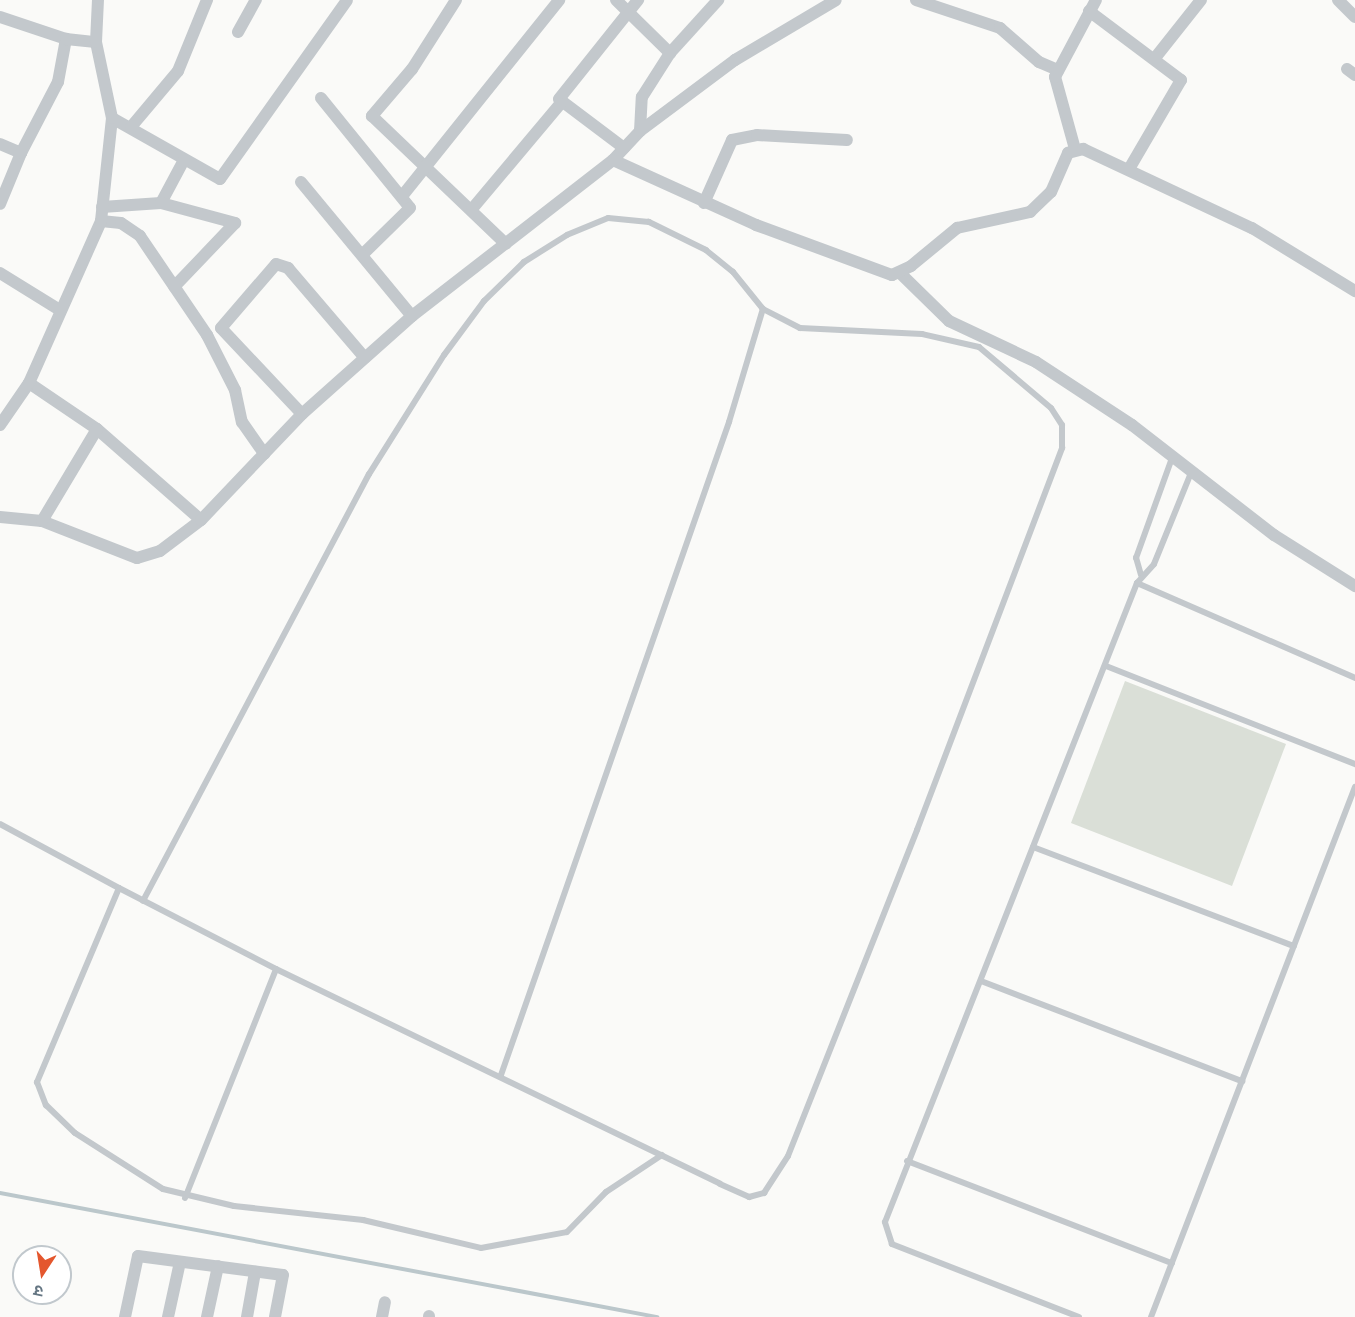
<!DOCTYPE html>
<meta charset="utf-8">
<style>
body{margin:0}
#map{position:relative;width:1355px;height:1317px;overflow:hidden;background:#fafaf8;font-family:Figtree,"Noto Sans Devanagari",sans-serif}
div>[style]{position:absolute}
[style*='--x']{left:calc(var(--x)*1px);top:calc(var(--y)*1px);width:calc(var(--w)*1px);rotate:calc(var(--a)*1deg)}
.green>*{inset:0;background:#dadfd7}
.stream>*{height:4px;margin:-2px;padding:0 2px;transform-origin:2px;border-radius:2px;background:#bbc7cb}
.lane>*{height:6px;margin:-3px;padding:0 3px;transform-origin:3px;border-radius:3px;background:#c3c8cc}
.street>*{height:12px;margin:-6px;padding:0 6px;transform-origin:6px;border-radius:6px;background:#c3c8cc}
span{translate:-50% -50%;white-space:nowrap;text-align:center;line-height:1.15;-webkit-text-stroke:6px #fff;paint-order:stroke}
.north{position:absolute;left:12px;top:1245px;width:60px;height:60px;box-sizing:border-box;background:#fff;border:2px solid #c1c8cd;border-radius:50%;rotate:192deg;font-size:16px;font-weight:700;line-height:24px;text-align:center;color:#657683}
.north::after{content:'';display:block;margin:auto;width:21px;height:27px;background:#e4572e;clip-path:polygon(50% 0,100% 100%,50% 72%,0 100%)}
</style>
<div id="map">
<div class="green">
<div style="clip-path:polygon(1125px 681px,1286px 744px,1232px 886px,1071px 823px)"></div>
</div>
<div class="stream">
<div style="--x:0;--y:1193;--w:669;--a:10.69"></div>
</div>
<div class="lane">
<div style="--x:1141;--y:575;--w:18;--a:-106"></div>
<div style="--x:1136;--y:558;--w:106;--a:-70.2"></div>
<div style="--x:1137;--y:583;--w:238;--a:23.5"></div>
<div style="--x:1106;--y:666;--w:268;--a:21.5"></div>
<div style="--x:0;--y:824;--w:135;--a:28.3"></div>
<div style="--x:119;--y:888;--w:177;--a:27.3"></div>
<div style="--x:276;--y:969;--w:493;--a:25.8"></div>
<div style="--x:720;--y:1184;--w:32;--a:24"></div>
<div style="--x:749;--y:1197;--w:16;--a:-15"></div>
<div style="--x:764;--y:1193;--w:44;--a:-57"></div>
<div style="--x:788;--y:1156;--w:351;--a:-68.4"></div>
<div style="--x:917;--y:830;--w:409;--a:-69.2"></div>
<div style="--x:1062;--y:448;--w:23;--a:-90"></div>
<div style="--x:1062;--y:425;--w:20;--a:-123"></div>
<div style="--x:1051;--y:408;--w:94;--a:-139.7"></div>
<div style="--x:979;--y:347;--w:58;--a:-167.2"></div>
<div style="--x:922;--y:334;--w:122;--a:-177.2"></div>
<div style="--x:800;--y:328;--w:42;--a:-152.8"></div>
<div style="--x:763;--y:309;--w:48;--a:-129"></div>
<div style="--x:733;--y:272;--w:35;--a:-141"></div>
<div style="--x:706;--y:250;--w:64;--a:-153.8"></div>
<div style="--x:649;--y:222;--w:41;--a:-174.4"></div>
<div style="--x:608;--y:218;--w:44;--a:157.5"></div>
<div style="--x:567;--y:235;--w:51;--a:147.9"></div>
<div style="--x:524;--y:262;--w:56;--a:135.7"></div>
<div style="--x:484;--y:301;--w:67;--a:126.5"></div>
<div style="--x:444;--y:355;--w:141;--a:122.2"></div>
<div style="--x:369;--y:474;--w:483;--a:117.9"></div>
<div style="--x:1033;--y:847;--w:279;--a:20.8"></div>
<div style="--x:119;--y:888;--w:211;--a:112.9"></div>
<div style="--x:37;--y:1082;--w:25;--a:69"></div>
<div style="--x:46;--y:1105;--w:40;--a:44"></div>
<div style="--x:75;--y:1133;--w:104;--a:32.5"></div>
<div style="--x:163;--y:1189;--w:73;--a:13.5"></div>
<div style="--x:234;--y:1206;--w:130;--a:6.2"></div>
<div style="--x:363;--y:1220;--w:121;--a:13.3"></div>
<div style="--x:481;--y:1248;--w:87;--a:-10.5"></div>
<div style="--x:567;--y:1232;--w:56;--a:-45.7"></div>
<div style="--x:606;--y:1192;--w:67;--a:-33.5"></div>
<div style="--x:981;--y:981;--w:280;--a:21"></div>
<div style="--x:501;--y:1075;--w:692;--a:-70.75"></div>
<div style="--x:729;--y:422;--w:118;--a:-73.3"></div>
<div style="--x:907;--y:1161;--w:284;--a:21.1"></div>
<div style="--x:185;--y:1198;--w:246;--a:-68.3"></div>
<div style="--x:1079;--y:1317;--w:201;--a:-158.7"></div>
<div style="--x:892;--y:1244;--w:23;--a:-108"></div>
<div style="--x:885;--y:1222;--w:687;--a:-68.48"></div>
<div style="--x:1137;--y:583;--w:25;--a:-48"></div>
<div style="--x:1154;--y:564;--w:98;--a:-67.9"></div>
<div style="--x:1151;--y:1317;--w:568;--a:-68.95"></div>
</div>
<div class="street">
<div style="--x:456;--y:0;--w:82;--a:122.5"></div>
<div style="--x:412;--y:69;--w:62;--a:130.4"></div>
<div style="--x:372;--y:116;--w:185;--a:43.7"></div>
<div style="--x:616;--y:0;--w:76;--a:44.5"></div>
<div style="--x:916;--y:0;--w:89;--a:18.4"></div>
<div style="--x:1000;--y:28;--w:52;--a:41.1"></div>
<div style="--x:1039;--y:62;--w:21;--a:23"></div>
<div style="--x:1338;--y:0;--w:24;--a:45"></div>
<div style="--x:1089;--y:11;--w:115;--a:36.9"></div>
<div style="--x:1181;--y:80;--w:103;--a:120.3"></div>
<div style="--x:0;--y:17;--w:70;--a:18.4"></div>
<div style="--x:238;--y:32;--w:37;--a:-61"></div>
<div style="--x:1155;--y:58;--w:74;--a:-51.6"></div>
<div style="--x:1347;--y:69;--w:10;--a:37"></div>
<div style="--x:321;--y:98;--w:141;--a:51"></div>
<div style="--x:410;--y:208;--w:64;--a:135.6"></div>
<div style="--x:112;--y:118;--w:124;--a:29.5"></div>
<div style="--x:220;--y:179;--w:219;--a:-54.6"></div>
<div style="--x:131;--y:127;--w:73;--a:-50"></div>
<div style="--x:178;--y:71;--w:77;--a:-67.8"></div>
<div style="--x:640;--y:131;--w:34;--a:-87"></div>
<div style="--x:642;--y:97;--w:52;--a:-57.5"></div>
<div style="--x:670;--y:53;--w:72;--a:-47.8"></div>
<div style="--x:0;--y:144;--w:23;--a:23"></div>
<div style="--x:21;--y:153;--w:55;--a:112.4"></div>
<div style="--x:624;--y:148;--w:81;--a:-143"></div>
<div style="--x:559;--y:99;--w:127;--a:-51.4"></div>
<div style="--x:1075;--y:149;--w:75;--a:-105.5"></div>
<div style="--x:1055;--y:77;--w:87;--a:-62"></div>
<div style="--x:21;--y:153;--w:80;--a:-62.5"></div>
<div style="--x:58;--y:82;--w:44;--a:-79.5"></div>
<div style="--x:66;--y:39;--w:30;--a:6"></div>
<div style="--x:613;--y:160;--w:40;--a:-47"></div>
<div style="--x:640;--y:131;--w:119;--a:-36.8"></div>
<div style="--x:735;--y:60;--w:117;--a:-30.7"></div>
<div style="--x:301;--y:182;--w:174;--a:50.4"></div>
<div style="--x:403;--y:195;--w:250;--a:-51.3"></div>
<div style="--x:161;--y:203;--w:49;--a:-61.9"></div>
<div style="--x:704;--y:203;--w:69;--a:-66"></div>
<div style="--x:732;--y:140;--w:25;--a:-11"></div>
<div style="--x:757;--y:135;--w:90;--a:3.2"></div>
<div style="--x:102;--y:207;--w:59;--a:-3.9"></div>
<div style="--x:161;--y:203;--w:77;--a:15.1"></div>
<div style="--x:235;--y:223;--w:88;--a:133.6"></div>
<div style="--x:472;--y:209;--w:137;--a:-50"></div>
<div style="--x:101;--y:221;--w:20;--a:6"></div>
<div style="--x:121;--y:223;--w:23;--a:34"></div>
<div style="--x:140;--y:236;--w:120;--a:55.9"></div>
<div style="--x:207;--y:335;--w:62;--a:63"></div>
<div style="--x:235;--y:390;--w:33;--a:78"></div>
<div style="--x:242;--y:422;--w:39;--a:55"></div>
<div style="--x:0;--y:273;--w:70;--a:31.7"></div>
<div style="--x:900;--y:273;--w:69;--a:44.4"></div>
<div style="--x:949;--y:321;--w:96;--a:25.2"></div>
<div style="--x:1036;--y:362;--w:115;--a:33.3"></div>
<div style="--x:1132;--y:425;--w:180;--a:37.8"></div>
<div style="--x:1274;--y:535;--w:96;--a:32.2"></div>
<div style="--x:29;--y:383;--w:82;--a:34.1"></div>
<div style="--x:97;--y:429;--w:138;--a:41.2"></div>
<div style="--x:302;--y:414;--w:118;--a:-133.3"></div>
<div style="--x:221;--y:328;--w:84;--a:-49.3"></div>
<div style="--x:276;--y:264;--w:13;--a:18"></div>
<div style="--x:288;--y:268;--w:118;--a:49.5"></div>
<div style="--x:0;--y:425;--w:51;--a:-55.4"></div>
<div style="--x:29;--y:383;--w:177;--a:-66"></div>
<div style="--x:101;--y:221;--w:104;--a:-83.9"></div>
<div style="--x:112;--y:118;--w:78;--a:-101.9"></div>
<div style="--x:96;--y:42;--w:42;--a:-87.3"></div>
<div style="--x:0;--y:517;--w:42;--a:5.4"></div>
<div style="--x:42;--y:521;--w:102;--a:21.3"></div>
<div style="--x:137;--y:558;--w:24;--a:-17"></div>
<div style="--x:160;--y:551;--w:51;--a:-37.1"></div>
<div style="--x:201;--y:520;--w:146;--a:-46.4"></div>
<div style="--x:302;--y:414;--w:147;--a:-41.7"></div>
<div style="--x:412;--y:316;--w:254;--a:-37.8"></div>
<div style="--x:613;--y:160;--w:157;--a:24.4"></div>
<div style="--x:756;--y:225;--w:145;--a:20.2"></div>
<div style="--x:892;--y:275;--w:21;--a:-25"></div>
<div style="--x:911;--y:266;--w:60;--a:-39.6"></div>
<div style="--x:957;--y:228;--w:75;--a:-12.4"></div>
<div style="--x:1030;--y:212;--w:29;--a:-44"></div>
<div style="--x:1051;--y:192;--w:43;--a:-66.4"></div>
<div style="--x:1068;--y:153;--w:16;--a:-15"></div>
<div style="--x:1083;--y:149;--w:187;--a:25.1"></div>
<div style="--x:1252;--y:228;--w:121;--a:31.5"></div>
<div style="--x:42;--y:521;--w:107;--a:-59.1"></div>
<div style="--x:125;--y:1317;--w:62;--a:-78"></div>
<div style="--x:138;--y:1256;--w:146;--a:7.5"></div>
<div style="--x:283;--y:1275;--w:43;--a:100.8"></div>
<div style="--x:168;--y:1317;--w:56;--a:-77.7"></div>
<div style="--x:207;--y:1317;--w:52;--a:-77.8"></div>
<div style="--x:247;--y:1317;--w:46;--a:-79.9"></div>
<div style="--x:382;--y:1317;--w:15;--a:-79"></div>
<div style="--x:429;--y:1317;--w:1;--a:-90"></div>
</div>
<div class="north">उ</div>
</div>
